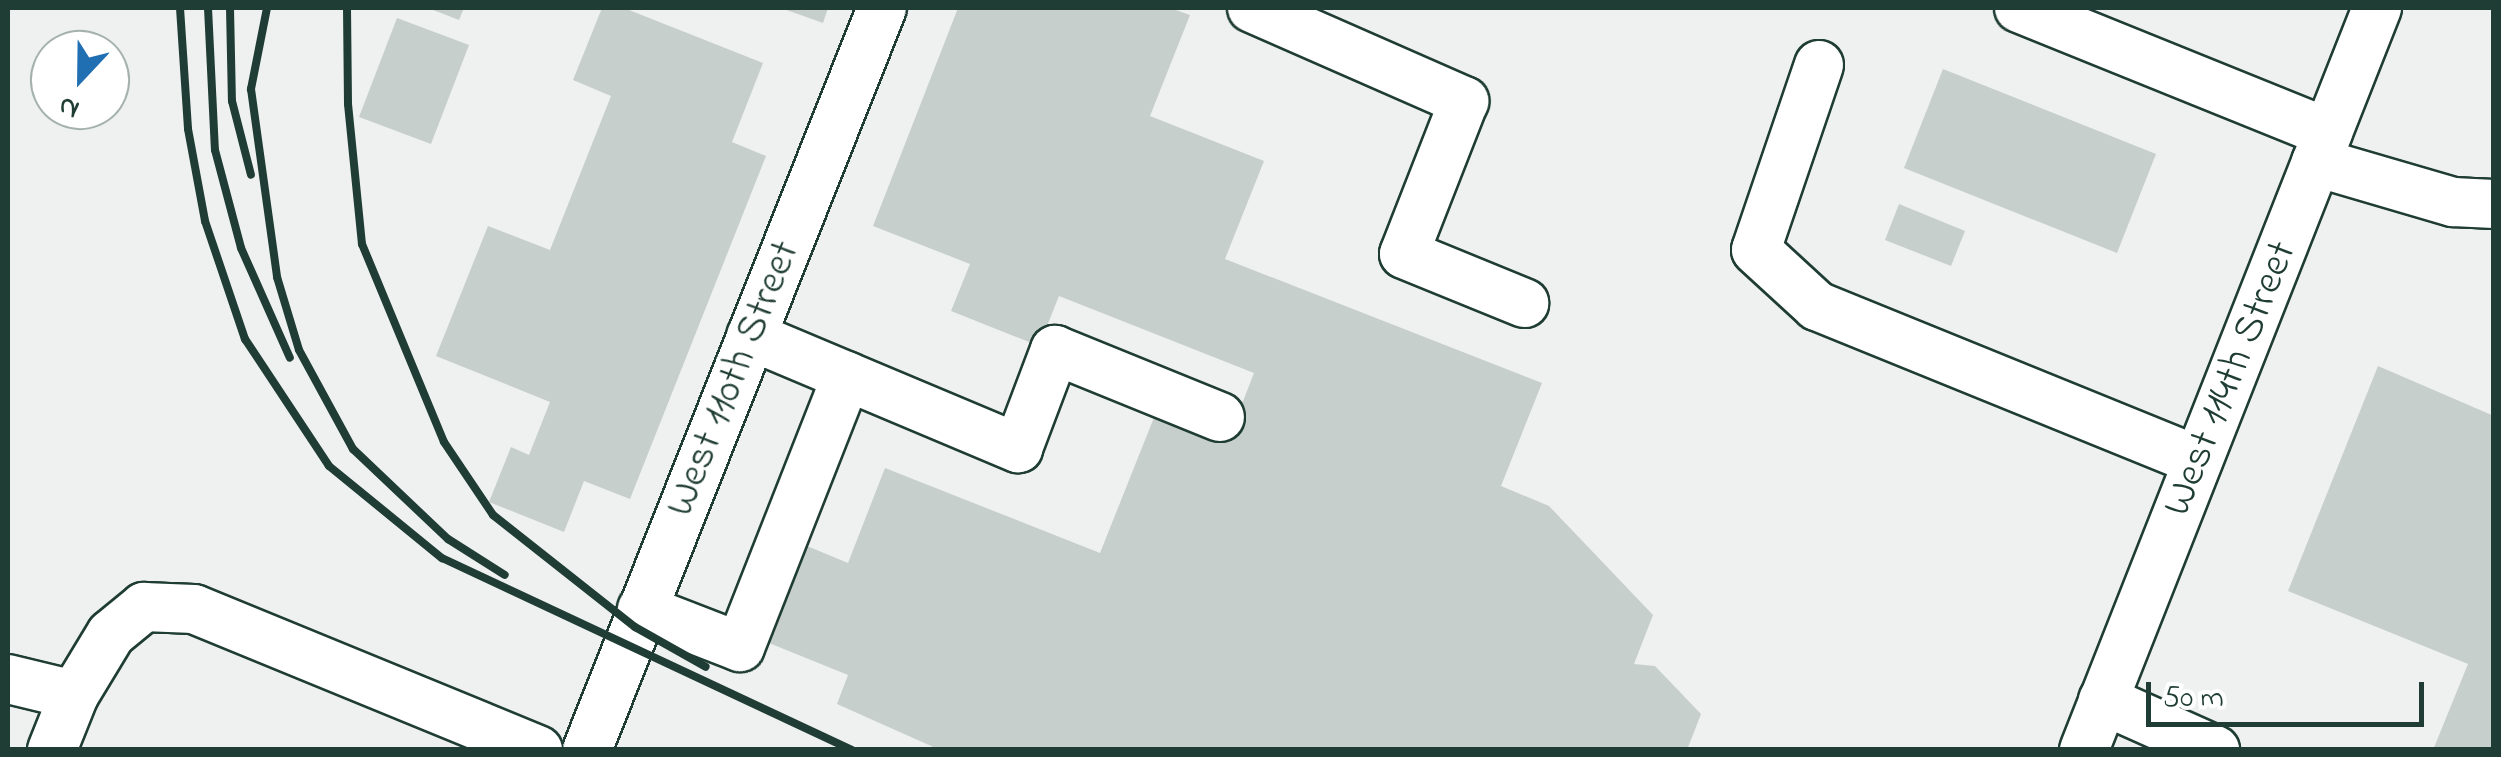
<!DOCTYPE html>
<style>
body{margin:0}
#map{position:relative;width:2501px;height:757px;overflow:hidden;background:#fff;font-family:"Indie Flower",sans-serif}
div>[style]{position:absolute}
[style*='--x']{left:calc(var(--x)*1px);top:calc(var(--y)*1px);width:calc(var(--w)*1px);rotate:calc(var(--a)*1deg)}
.built>*{inset:0;background:#eef1f0}
.building>*{inset:0;background:#c7cfcc}
.roads{filter:drop-shadow(2px 0 #1f3d34) drop-shadow(-2px 0 #1f3d34) drop-shadow(0 2px #1f3d34) drop-shadow(0 -2px #1f3d34)}
.minor>*{height:48px;margin:-24px;padding:0 24px;transform-origin:24px;border-radius:24px;background:#fff}
.rail>*{height:8px;margin:-4px;padding:0 4px;transform-origin:4px;border-radius:4px;background:#1f3d34}
span{translate:-50% -50%;white-space:nowrap;text-align:center;line-height:1.15;-webkit-text-stroke:8px #fff;paint-order:stroke}
.street-label{font-size:42px;color:#1f3d34}
.frame{position:absolute;inset:0;border:10px solid #1f3d34;pointer-events:none}
.north{position:absolute;left:30px;top:30px;width:100px;height:100px;box-sizing:border-box;background:#fff;border:2px solid #a5b1ae;border-radius:50%;rotate:202deg;font-size:28px;font-weight:700;line-height:40px;text-align:center;color:#1f3d34}
.north::after{content:'';display:block;margin:auto;width:35px;height:45px;background:#1f6fb2;clip-path:polygon(50% 0,100% 100%,50% 72%,0 100%)}
.scale{position:absolute;left:2146px;top:682px;width:278px;height:45px;box-sizing:border-box;border:5px solid #1f3d34;border-top:0;padding-left:12px;font-size:30px;line-height:35px;white-space:nowrap;color:#1f3d34;-webkit-text-stroke:8px #fff;paint-order:stroke}
</style>
<div id="map">
<div class="built">
<div style="clip-path:polygon(evenodd,8px 8px,2493px 8px,2493px 749px,8px 749px,8px 8px,50px 50px,110px 50px,110px 110px,50px 110px,50px 50px)"></div>
</div>
<div class="building">
<div style="clip-path:polygon(428px 8px,464px 8px,459px 20px)"></div>
<div style="clip-path:polygon(602px 8px,624px 8px,763px 63px,732px 142px,766px 156px,630px 499px,584px 481px,564px 532px,489px 502px,511px 447px,529px 455px,550px 402px,436px 356px,488px 226px,550px 250px,611px 96px,573px 80px)"></div>
<div style="clip-path:polygon(781px 8px,828px 8px,823px 23px)"></div>
<div style="clip-path:polygon(958px 8px,1170px 8px,1190px 15px,1150px 116px,1264px 161px,1225px 259px,1542px 383px,1501px 486px,1549px 506px,1653px 615px,1634px 664px,1655px 666px,1701px 714px,1687px 750px,940px 750px,837px 704px,848px 675px,769px 643px,807px 546px,848px 563px,885px 468px,1100px 553px,1157px 410px,1229px 437px,1254px 373px,1059px 296px,1039px 346px,951px 311px,970px 264px,873px 226px)"></div>
<div style="clip-path:polygon(397px 18px,469px 45px,431px 144px,359px 117px)"></div>
<div style="clip-path:polygon(1943px 69px,2156px 154px,2117px 253px,1904px 168px)"></div>
<div style="clip-path:polygon(1899px 204px,1965px 231px,1951px 266px,1885px 240px)"></div>
<div style="clip-path:polygon(2378px 366px,2494px 416px,2494px 750px,2433px 750px,2468px 664px,2288px 591px)"></div>
</div>
<div class="roads">
<div class="minor">
<div style="--x:1252;--y:8;--w:232;--a:23.7"></div>
<div style="--x:1464;--y:101;--w:164;--a:111.4"></div>
<div style="--x:1404;--y:254;--w:130;--a:22.2"></div>
<div style="--x:2019;--y:8;--w:333;--a:22"></div>
<div style="--x:1819;--y:65;--w:195;--a:108.8"></div>
<div style="--x:1756;--y:250;--w:83;--a:42.6"></div>
<div style="--x:1817;--y:306;--w:411;--a:22.1"></div>
<div style="--x:2316;--y:162;--w:143;--a:16.3"></div>
<div style="--x:2453;--y:202;--w:41;--a:2.8"></div>
<div style="--x:751;--y:336;--w:290;--a:22.8"></div>
<div style="--x:1018;--y:448;--w:105;--a:-69.3"></div>
<div style="--x:1055;--y:350;--w:178;--a:22.1"></div>
<div style="--x:642;--y:609;--w:105;--a:21.2"></div>
<div style="--x:740;--y:647;--w:291;--a:-68.5"></div>
<div style="--x:8;--y:679;--w:68;--a:13.6"></div>
<div style="--x:2103;--y:700;--w:123;--a:24.1"></div>
<div style="--x:52;--y:750;--w:59;--a:-68.2"></div>
<div style="--x:74;--y:695;--w:71;--a:-58.8"></div>
<div style="--x:111;--y:634;--w:43;--a:-39.3"></div>
<div style="--x:144;--y:607;--w:50;--a:2.3"></div>
<div style="--x:194;--y:609;--w:372;--a:22.3"></div>
<div style="--x:587;--y:750;--w:798;--a:-68.32"></div>
<div style="--x:2084;--y:750;--w:798;--a:-68.45"></div>
</div>
</div>
<div class="rail">
<div style="--x:180;--y:8;--w:121;--a:86.2"></div>
<div style="--x:188;--y:129;--w:94;--a:79.5"></div>
<div style="--x:205;--y:221;--w:125;--a:71.3"></div>
<div style="--x:245;--y:339;--w:152;--a:56.5"></div>
<div style="--x:329;--y:466;--w:146;--a:39.2"></div>
<div style="--x:442;--y:558;--w:453;--a:25.1"></div>
<div style="--x:208;--y:8;--w:142;--a:87.2"></div>
<div style="--x:215;--y:150;--w:101;--a:75.1"></div>
<div style="--x:241;--y:248;--w:120;--a:66"></div>
<div style="--x:230;--y:8;--w:93;--a:88.8"></div>
<div style="--x:232;--y:101;--w:76;--a:75.6"></div>
<div style="--x:267;--y:8;--w:83;--a:101.2"></div>
<div style="--x:251;--y:89;--w:190;--a:82.1"></div>
<div style="--x:277;--y:277;--w:76;--a:73.2"></div>
<div style="--x:299;--y:350;--w:113;--a:61.4"></div>
<div style="--x:353;--y:449;--w:131;--a:43.5"></div>
<div style="--x:448;--y:539;--w:67;--a:32.3"></div>
<div style="--x:347;--y:8;--w:96;--a:89.4"></div>
<div style="--x:348;--y:104;--w:141;--a:84.3"></div>
<div style="--x:362;--y:244;--w:214;--a:67.5"></div>
<div style="--x:444;--y:442;--w:88;--a:56.1"></div>
<div style="--x:493;--y:515;--w:181;--a:38.3"></div>
<div style="--x:635;--y:627;--w:81;--a:29.4"></div>
</div>
<div class="street-label">
<span style="left:734px;top:379px;rotate:-68deg">West 110th Street</span>
<span style="left:2231px;top:379px;rotate:-68deg">West 114th Street</span>
</div>
<div class="frame"></div>
<div class="north">N</div>
<div class="scale">50 m</div>
</div>
